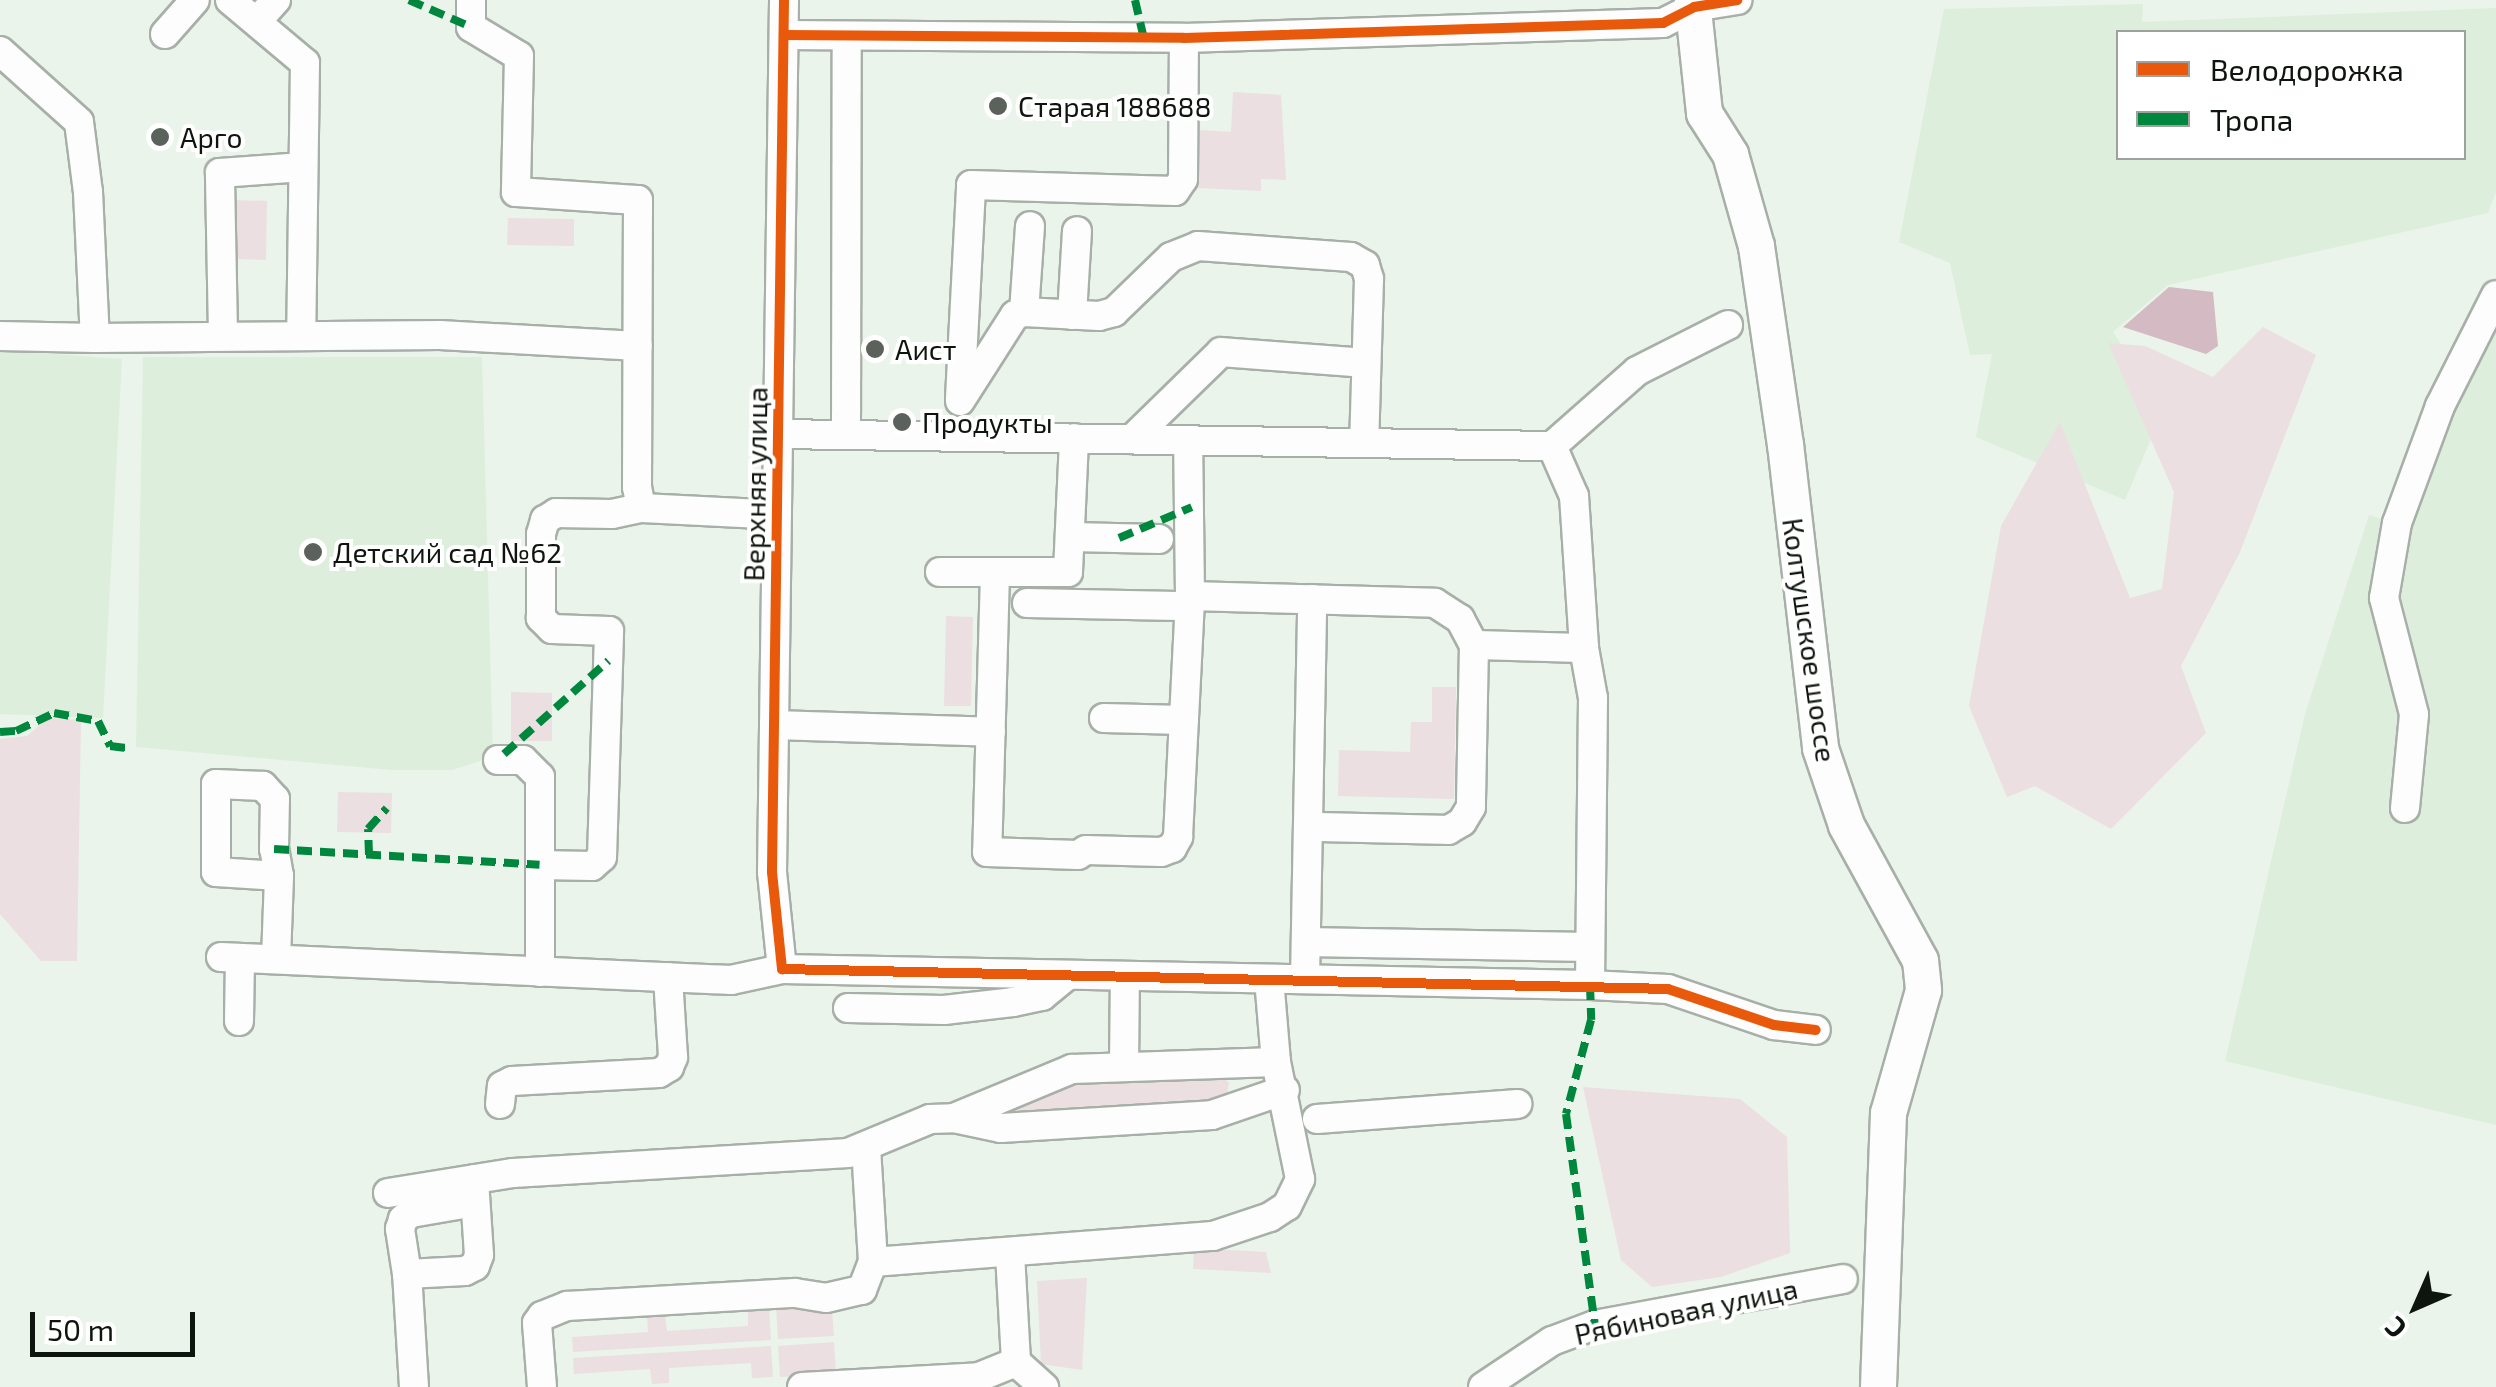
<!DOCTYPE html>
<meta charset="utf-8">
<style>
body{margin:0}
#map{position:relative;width:2496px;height:1387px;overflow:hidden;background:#eaf4ea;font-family:"Exo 2",sans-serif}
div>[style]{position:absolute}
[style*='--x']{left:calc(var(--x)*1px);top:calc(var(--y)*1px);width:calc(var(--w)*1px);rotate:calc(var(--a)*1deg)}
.built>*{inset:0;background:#ded}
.green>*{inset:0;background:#ebdfe1}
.water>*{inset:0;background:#d4bac3}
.roads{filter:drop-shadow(2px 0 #a8afa8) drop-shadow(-2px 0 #a8afa8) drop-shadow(0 2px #a8afa8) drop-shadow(0 -2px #a8afa8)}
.minor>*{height:28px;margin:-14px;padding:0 14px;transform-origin:14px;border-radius:14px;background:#fcfdfc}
.major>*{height:35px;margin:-17.5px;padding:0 17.5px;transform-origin:17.5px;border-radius:17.5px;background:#fcfdfc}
.quiet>*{height:8px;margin-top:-4px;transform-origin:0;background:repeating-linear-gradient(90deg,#00873e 0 15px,transparent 0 23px)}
.cycleway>*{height:10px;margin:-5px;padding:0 5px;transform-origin:5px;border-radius:5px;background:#e8590c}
.dots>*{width:28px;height:28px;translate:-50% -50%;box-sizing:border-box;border:5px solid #fff;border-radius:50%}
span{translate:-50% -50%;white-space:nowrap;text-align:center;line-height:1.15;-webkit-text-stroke:8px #fff;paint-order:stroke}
.poi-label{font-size:28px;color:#0e140e}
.left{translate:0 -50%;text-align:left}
.street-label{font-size:28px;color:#0e140e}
.legend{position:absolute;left:2116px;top:30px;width:350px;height:130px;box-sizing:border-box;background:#fff;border:2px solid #9fa19f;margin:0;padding:12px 18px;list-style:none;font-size:30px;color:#0e140e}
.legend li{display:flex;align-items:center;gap:20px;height:50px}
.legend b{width:50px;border:2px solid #9fa19f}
.north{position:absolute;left:2366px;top:1257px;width:100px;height:100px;-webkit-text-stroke:8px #fff;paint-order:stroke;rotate:225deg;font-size:28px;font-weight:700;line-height:40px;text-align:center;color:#0e140e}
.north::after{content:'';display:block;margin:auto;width:35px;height:45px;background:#0e140e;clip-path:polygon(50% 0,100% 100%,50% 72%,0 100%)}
.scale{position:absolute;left:30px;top:1312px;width:165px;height:45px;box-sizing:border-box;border:5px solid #0e140e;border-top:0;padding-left:12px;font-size:30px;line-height:35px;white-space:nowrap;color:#0e140e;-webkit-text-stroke:8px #fff;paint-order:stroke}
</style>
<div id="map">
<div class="built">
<div style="clip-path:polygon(evenodd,2143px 4px,2142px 22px,2496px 8px,2496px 192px,2488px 213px,2168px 285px,2113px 332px,2164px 408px,2125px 500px,1976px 437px,1992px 354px,1970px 355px,1950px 263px,1899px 242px,1944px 9px,2143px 4px,2118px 32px,2464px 32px,2464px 158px,2118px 158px,2118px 32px)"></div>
<div style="clip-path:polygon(2467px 319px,2496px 326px,2496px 1125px,2225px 1061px,2305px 714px,2369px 515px,2389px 521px)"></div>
<div style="clip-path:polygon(0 350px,122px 359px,103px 718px,0 714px)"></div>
<div style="clip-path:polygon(143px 357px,482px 357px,493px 757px,452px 770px,392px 770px,136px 747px)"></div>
</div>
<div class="green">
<div style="clip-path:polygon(1233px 92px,1281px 95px,1286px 180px,1261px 179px,1261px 191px,1197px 188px,1199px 130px,1231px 132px)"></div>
<div style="clip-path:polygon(233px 200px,267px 201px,266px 260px,238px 259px)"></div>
<div style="clip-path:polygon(508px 218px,574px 219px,574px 246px,507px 245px)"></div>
<div style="clip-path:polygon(2263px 327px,2316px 355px,2240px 552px,2181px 666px,2206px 733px,2111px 829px,2035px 786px,2007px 797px,1969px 706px,2001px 526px,2060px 422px,2130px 598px,2162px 589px,2174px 492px,2108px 343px,2145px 346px,2213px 377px)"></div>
<div style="clip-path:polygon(946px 616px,973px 617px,971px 706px,944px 706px)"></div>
<div style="clip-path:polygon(1432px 687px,1456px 687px,1454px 799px,1338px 796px,1339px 750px,1410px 752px,1411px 722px,1432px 722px)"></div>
<div style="clip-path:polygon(511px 692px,552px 693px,552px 741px,511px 741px)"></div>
<div style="clip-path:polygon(48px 718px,81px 720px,77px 961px,41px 961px,0 914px,0 739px,27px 736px)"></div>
<div style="clip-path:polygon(338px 792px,392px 793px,391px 833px,337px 832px)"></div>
<div style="clip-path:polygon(1223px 1077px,1229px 1083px,1226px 1099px,1209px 1105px,1015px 1114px,1014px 1110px,1077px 1082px)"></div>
<div style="clip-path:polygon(1583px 1087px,1740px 1099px,1787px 1137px,1790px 1253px,1721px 1277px,1652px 1287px,1621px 1260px)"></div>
<div style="clip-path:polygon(1194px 1248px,1266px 1252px,1271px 1273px,1193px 1269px)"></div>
<div style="clip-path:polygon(1087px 1278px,1082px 1370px,1041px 1364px,1037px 1281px)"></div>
<div style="clip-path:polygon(793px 1306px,832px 1311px,834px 1336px,778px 1339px,776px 1307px)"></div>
<div style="clip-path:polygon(769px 1307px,771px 1340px,573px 1352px,572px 1337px,648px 1332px,647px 1315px,665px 1314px,667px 1331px,748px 1326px,748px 1309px)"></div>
<div style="clip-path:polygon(834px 1342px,836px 1373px,780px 1377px,778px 1346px)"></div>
<div style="clip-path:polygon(771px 1346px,773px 1377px,752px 1378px,751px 1363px,669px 1368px,669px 1383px,652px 1384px,650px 1369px,574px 1374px,573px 1358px)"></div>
</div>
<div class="water">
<div style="clip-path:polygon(2169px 287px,2213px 292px,2218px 346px,2206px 354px,2123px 327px)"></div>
</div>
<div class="roads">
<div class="minor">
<div style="--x:230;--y:0;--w:98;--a:40"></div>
<div style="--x:305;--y:63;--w:270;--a:90.8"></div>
<div style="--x:471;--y:0;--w:27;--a:90"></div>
<div style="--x:471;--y:27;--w:56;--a:31.1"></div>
<div style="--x:519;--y:56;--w:136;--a:91.3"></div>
<div style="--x:516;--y:192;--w:122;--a:3.8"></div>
<div style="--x:638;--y:200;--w:287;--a:90.2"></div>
<div style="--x:637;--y:487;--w:21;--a:79"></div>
<div style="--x:641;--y:508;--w:136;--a:2.9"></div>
<div style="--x:258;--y:20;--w:27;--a:-48"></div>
<div style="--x:165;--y:34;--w:45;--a:-48.6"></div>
<div style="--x:784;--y:35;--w:400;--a:0.4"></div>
<div style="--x:1184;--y:38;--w:479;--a:-1.8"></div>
<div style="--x:1663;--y:23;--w:35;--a:-27"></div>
<div style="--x:1694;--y:7;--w:44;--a:-9.2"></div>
<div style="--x:0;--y:51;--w:106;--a:41.9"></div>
<div style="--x:79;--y:122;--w:71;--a:82.7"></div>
<div style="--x:88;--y:192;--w:146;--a:87.3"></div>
<div style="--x:95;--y:338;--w:345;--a:-0.5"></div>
<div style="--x:440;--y:335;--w:198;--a:3.2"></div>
<div style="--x:1024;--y:312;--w:86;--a:-86"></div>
<div style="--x:1072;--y:315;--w:84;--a:-86.6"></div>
<div style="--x:223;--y:334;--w:161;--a:-91.1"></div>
<div style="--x:220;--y:173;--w:83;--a:-4.1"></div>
<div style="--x:0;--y:336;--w:95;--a:1.2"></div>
<div style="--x:960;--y:398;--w:213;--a:-87"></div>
<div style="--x:971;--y:185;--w:204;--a:1.7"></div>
<div style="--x:1175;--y:191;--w:14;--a:-56"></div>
<div style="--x:1183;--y:179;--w:141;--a:-89.6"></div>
<div style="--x:960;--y:401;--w:102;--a:-57.4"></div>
<div style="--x:1015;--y:315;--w:9;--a:-18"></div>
<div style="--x:1024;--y:312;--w:75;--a:3.1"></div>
<div style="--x:1099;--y:316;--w:16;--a:-15"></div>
<div style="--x:1114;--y:312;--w:79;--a:-44"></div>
<div style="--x:1171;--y:257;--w:29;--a:-22"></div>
<div style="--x:1198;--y:246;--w:153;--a:4.1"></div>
<div style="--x:1351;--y:257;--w:16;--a:30"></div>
<div style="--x:1365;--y:265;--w:15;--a:74"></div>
<div style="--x:1369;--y:279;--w:164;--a:91.7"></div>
<div style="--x:779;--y:434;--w:773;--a:0.89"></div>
<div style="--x:1552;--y:446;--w:113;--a:-41.4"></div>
<div style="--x:1637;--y:371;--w:102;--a:-26.8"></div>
<div style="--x:846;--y:435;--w:399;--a:-89.9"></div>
<div style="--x:1132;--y:439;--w:124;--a:-44.3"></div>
<div style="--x:1221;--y:352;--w:145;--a:4.3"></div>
<div style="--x:1552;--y:446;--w:55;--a:66.3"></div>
<div style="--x:1574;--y:496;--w:152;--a:86.2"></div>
<div style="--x:1584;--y:648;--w:51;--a:79.8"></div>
<div style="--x:1593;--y:698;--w:287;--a:90.6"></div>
<div style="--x:1072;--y:537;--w:87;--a:1.3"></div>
<div style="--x:940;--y:572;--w:128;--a:0"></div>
<div style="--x:1068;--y:572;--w:134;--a:-87.4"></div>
<div style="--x:995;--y:573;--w:279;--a:91.6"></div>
<div style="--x:987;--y:852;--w:91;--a:1.9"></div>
<div style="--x:1078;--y:855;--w:9;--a:-32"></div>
<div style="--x:1086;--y:850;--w:75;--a:1.5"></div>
<div style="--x:1161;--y:852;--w:12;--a:-20"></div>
<div style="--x:1172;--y:848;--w:13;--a:-61"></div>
<div style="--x:1178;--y:837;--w:241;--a:-87.1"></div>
<div style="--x:1190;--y:596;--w:156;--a:-90.7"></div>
<div style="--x:1190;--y:596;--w:245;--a:1.6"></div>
<div style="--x:1435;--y:603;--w:30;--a:33"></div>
<div style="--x:1460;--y:619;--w:30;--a:62"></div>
<div style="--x:1474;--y:645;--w:162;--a:91.1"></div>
<div style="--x:1471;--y:807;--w:17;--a:121"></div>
<div style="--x:1462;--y:822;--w:16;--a:150"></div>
<div style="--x:1448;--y:830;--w:137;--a:-178.7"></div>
<div style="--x:1027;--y:603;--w:163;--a:1.1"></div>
<div style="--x:1474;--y:645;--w:110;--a:1.6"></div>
<div style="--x:1104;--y:718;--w:80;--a:1.4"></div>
<div style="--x:774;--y:725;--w:217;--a:1.8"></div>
<div style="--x:498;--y:760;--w:25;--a:0"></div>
<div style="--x:523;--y:760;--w:24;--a:45"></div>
<div style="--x:540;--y:777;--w:88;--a:90"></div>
<div style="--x:2405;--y:808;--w:94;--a:-84.5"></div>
<div style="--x:2414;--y:714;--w:120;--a:-104.5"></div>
<div style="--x:2384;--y:598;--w:76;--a:-80.2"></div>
<div style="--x:2397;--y:523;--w:125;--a:-69.8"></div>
<div style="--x:2440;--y:406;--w:124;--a:-63.2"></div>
<div style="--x:1306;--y:942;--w:283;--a:1"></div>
<div style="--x:221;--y:957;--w:511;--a:2.58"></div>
<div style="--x:731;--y:980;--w:52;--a:-12.2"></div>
<div style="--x:782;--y:969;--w:808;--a:1.13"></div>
<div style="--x:1590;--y:985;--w:78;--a:2.9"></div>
<div style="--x:1668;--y:989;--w:112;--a:18.8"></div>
<div style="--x:1774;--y:1025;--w:42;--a:6.8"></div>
<div style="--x:276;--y:959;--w:83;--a:-87.9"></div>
<div style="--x:279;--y:876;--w:27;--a:-100"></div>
<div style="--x:274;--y:849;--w:50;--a:-88.9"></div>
<div style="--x:275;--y:799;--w:18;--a:-133"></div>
<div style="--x:263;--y:786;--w:47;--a:-177.6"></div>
<div style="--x:216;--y:784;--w:88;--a:90"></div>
<div style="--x:216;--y:872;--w:63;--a:3.6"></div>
<div style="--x:782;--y:969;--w:98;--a:-95.9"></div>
<div style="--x:772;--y:872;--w:872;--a:-89.21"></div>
<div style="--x:540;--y:972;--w:107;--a:-90"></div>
<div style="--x:540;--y:865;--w:52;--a:1.1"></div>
<div style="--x:592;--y:866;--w:13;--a:-42"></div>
<div style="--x:602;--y:857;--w:226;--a:-88.2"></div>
<div style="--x:609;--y:631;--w:57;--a:-178"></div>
<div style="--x:552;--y:629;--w:16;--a:-135"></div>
<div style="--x:541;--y:618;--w:84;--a:-90"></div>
<div style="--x:541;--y:534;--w:15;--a:-74"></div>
<div style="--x:545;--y:520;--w:13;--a:-32"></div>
<div style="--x:556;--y:513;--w:56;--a:1"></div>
<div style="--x:612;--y:514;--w:30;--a:-12"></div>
<div style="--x:1305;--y:979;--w:380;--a:-88.9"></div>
<div style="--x:848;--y:1008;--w:96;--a:1.2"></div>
<div style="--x:944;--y:1010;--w:69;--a:-6.6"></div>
<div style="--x:1013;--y:1002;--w:30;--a:-12"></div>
<div style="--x:1042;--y:996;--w:33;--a:-39"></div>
<div style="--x:239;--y:1021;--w:63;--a:-89.1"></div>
<div style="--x:1124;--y:1066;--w:90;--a:-89.4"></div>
<div style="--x:500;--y:1104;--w:18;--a:-84"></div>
<div style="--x:502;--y:1086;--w:11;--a:-27"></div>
<div style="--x:512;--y:1081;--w:147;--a:-3.1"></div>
<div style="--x:659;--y:1073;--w:12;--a:-31"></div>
<div style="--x:669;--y:1067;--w:11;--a:-68"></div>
<div style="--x:673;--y:1057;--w:80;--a:-93.6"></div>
<div style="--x:954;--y:1118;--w:48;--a:12"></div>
<div style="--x:1001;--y:1128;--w:211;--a:-3.5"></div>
<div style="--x:1212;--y:1115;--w:77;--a:-18.9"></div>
<div style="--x:1317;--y:1119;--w:201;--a:-4.3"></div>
<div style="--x:388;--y:1193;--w:127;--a:-9.1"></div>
<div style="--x:513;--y:1173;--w:336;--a:-3.4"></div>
<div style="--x:848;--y:1153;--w:89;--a:-22.5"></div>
<div style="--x:930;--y:1119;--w:24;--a:-2"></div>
<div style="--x:954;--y:1118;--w:128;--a:-22.6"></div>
<div style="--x:1072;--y:1069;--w:204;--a:-2"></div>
<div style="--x:1010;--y:1254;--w:108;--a:86.8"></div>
<div style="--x:873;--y:1262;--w:341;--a:-4.4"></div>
<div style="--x:1213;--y:1236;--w:60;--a:-18.4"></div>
<div style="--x:1270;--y:1217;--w:20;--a:-33"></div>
<div style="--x:1287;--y:1206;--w:30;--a:-64"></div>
<div style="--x:1300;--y:1179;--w:119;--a:-101.6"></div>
<div style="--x:1276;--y:1062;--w:83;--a:-94.8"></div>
<div style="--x:407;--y:1274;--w:46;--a:-98.8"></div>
<div style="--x:400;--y:1229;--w:10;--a:-73"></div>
<div style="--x:403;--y:1219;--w:10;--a:-37"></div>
<div style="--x:411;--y:1213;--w:65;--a:-9.8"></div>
<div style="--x:414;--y:1387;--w:113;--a:-93.5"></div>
<div style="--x:407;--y:1274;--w:58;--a:-3"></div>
<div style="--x:465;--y:1271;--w:11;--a:-27"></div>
<div style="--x:475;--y:1266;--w:12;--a:-70"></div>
<div style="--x:479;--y:1255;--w:76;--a:-93.8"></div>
<div style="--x:542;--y:1387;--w:64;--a:-94.5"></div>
<div style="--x:537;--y:1323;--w:9;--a:-54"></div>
<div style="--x:542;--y:1316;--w:27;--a:-22"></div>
<div style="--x:567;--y:1306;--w:228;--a:-3.3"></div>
<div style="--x:795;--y:1293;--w:31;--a:9"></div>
<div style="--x:826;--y:1298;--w:37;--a:-13"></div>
<div style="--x:862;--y:1290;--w:30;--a:-69"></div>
<div style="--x:873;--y:1262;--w:113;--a:-93.5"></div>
<div style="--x:802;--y:1387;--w:177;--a:-3.2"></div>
<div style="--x:979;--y:1377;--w:40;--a:-22"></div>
<div style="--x:1016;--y:1362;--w:38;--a:42"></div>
<div style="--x:1483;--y:1387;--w:83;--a:-33.7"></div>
<div style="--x:1552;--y:1341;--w:46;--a:-20.4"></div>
<div style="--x:1595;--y:1325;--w:252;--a:-10.5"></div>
</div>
<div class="major">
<div style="--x:1692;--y:0;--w:114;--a:83.9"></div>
<div style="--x:1704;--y:113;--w:49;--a:57.6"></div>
<div style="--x:1730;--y:154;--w:96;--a:74.2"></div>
<div style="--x:1756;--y:246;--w:200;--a:81.7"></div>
<div style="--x:1785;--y:444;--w:306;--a:83.4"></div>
<div style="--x:1820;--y:748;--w:81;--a:71.3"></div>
<div style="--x:1846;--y:825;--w:154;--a:61.3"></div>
<div style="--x:1920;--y:960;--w:30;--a:84"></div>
<div style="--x:1923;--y:990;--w:128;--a:105.9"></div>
<div style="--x:1888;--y:1113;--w:274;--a:92.1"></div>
</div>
</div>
<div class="quiet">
<div style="--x:409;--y:0;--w:68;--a:23.5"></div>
<div style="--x:1135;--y:0;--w:39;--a:77"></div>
<div style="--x:1119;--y:538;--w:79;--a:-23"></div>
<div style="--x:0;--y:732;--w:16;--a:-4"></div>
<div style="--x:16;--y:731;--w:42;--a:-25.3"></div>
<div style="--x:54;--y:713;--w:45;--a:10.3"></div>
<div style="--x:98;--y:721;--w:28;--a:64"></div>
<div style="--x:110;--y:746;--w:16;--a:7"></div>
<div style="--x:504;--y:754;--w:140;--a:-41.8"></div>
<div style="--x:274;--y:849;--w:266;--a:3.4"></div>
<div style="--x:369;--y:855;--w:26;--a:-92"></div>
<div style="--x:368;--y:829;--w:28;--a:-48"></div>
<div style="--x:1590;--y:985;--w:35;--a:88"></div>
<div style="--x:1591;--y:1020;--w:97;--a:104.9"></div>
<div style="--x:1566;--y:1114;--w:213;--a:82.2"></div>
</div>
<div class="cycleway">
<div style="--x:784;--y:0;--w:872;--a:90.79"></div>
<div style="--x:772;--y:872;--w:98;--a:84.1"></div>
<div style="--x:782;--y:969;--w:886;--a:1.29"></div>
<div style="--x:1668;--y:989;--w:112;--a:18.8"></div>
<div style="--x:1774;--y:1025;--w:42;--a:6.8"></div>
<div style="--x:784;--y:35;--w:400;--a:0.4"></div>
<div style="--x:1184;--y:38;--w:479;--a:-1.8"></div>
<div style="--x:1663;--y:23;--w:35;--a:-27"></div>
<div style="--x:1694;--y:7;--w:44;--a:-9.2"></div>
</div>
<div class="dots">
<div style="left:998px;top:106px;background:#5b625b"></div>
<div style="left:160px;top:137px;background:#5b625b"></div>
<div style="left:875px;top:349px;background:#5b625b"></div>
<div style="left:902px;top:422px;background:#5b625b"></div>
<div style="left:313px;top:552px;background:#5b625b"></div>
</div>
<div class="poi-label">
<span class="left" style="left:1018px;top:106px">Старая 188688</span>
<span class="left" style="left:180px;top:137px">Арго</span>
<span class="left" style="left:895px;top:349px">Аист</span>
<span class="left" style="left:922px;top:422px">Продукты</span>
<span class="left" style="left:333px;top:552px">Детский сад №62</span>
</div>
<div class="street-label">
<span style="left:755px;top:484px;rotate:-89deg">Верхняя улица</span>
<span style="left:1810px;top:640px;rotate:82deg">Колтушское шоссе</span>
<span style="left:1686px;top:1311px;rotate:-12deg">Рябиновая улица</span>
</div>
<ul class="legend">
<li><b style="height:12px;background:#e8590c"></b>Велодорожка</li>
<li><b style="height:12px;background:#00873e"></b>Тропа</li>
</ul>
<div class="north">С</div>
<div class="scale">50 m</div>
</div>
